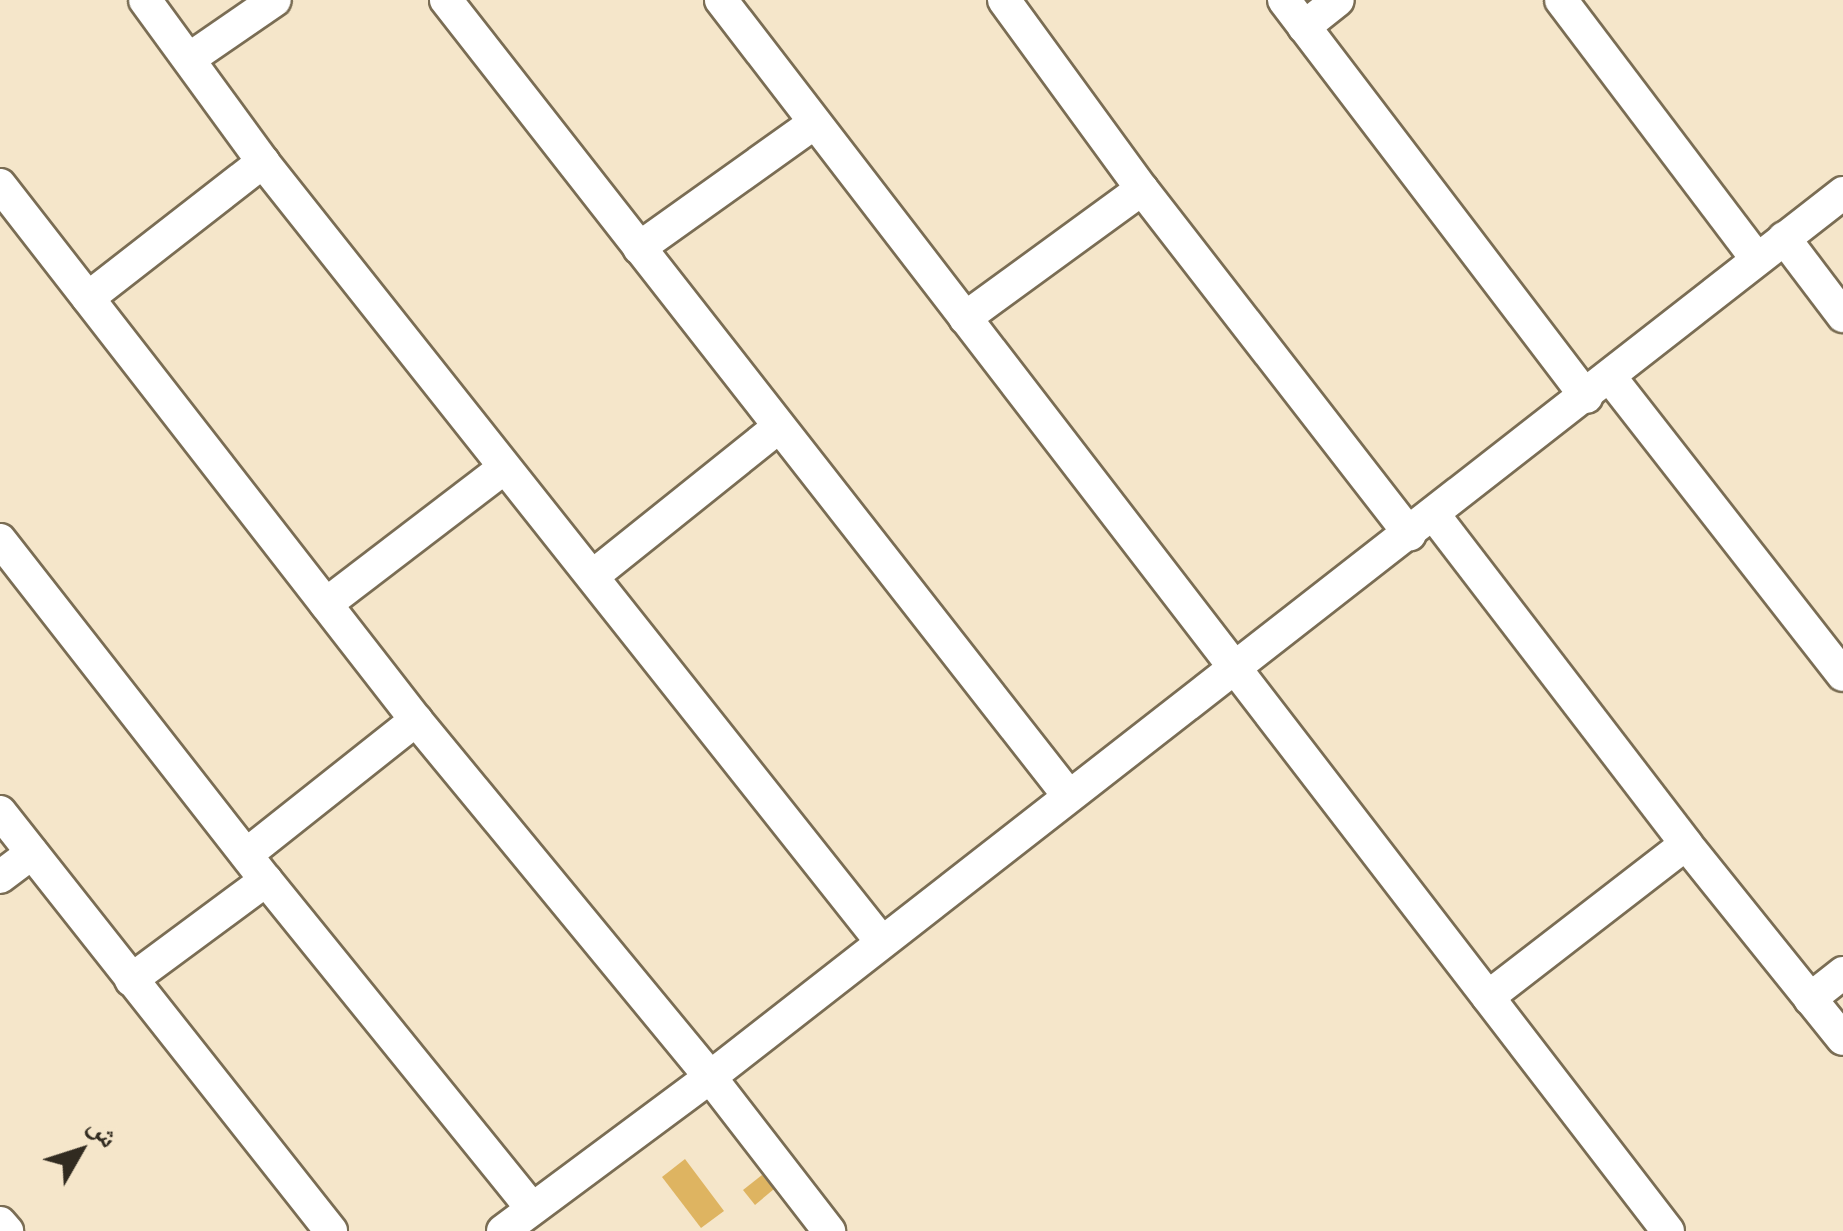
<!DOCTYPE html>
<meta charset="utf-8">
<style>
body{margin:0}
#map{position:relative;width:1843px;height:1231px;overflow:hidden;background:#f5e6ca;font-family:"Libre Baskerville","Noto Naskh Arabic",serif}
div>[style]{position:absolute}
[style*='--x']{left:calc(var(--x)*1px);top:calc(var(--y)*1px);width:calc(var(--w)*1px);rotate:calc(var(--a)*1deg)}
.building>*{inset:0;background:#deb461}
.roads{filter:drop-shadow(2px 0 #7a6d54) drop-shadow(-2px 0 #7a6d54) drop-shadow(0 2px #7a6d54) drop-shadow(0 -2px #7a6d54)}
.street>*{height:32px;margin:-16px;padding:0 16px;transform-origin:16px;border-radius:16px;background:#fff}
span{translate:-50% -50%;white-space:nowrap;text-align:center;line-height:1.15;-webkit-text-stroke:10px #f5e6ca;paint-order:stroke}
.north{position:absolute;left:30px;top:1101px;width:100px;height:100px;-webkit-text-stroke:8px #f5e6ca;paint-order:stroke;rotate:51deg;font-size:28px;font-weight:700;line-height:40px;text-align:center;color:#312b20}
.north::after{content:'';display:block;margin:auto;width:35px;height:45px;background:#312b20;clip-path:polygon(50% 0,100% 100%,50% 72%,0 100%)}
</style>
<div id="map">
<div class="building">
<div style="clip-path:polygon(685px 1159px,724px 1211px,701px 1228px,662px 1177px)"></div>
<div style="clip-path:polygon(762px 1175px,774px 1189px,755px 1205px,743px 1190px)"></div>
</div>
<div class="roads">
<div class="street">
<div style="--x:145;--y:0;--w:200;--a:53.9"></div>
<div style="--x:263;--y:162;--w:993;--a:51.58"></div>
<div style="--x:446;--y:0;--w:1009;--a:51.96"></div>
<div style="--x:721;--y:0;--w:1553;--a:52.43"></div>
<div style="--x:1004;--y:0;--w:234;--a:53.9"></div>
<div style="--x:1142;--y:189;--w:437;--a:52.2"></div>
<div style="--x:1284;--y:0;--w:499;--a:52.7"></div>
<div style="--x:1561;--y:0;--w:325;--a:52.9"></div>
<div style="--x:1304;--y:27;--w:43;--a:-38.5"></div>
<div style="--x:189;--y:59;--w:104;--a:-34.5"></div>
<div style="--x:0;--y:185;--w:678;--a:52.13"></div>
<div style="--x:416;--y:720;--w:462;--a:50.5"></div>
<div style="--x:710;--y:1077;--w:195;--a:52.3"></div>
<div style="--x:1784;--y:238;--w:98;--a:52.9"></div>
<div style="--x:639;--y:248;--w:214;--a:-35.5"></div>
<div style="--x:88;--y:298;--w:222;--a:-37.9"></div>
<div style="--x:965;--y:318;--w:219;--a:-36.1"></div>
<div style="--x:1610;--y:377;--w:378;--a:52"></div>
<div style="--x:1434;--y:515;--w:414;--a:52.5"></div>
<div style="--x:1686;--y:844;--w:250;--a:51.2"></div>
<div style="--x:0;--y:540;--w:432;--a:52"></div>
<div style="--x:266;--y:880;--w:422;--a:51"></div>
<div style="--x:594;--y:575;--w:237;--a:-38.7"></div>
<div style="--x:326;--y:604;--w:224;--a:-37.4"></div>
<div style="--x:0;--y:812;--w:534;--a:51.69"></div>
<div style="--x:247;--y:854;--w:216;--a:-38.4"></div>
<div style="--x:0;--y:877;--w:40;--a:-37"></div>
<div style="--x:131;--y:980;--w:168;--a:-36.5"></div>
<div style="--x:1488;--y:997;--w:250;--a:-37.7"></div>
<div style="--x:1810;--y:999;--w:42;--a:-38.2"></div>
<div style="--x:0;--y:1223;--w:11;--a:49"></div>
<div style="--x:503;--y:1231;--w:258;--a:-36.6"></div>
<div style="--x:710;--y:1077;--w:1437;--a:-37.96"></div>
</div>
</div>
<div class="north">ش</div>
</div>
